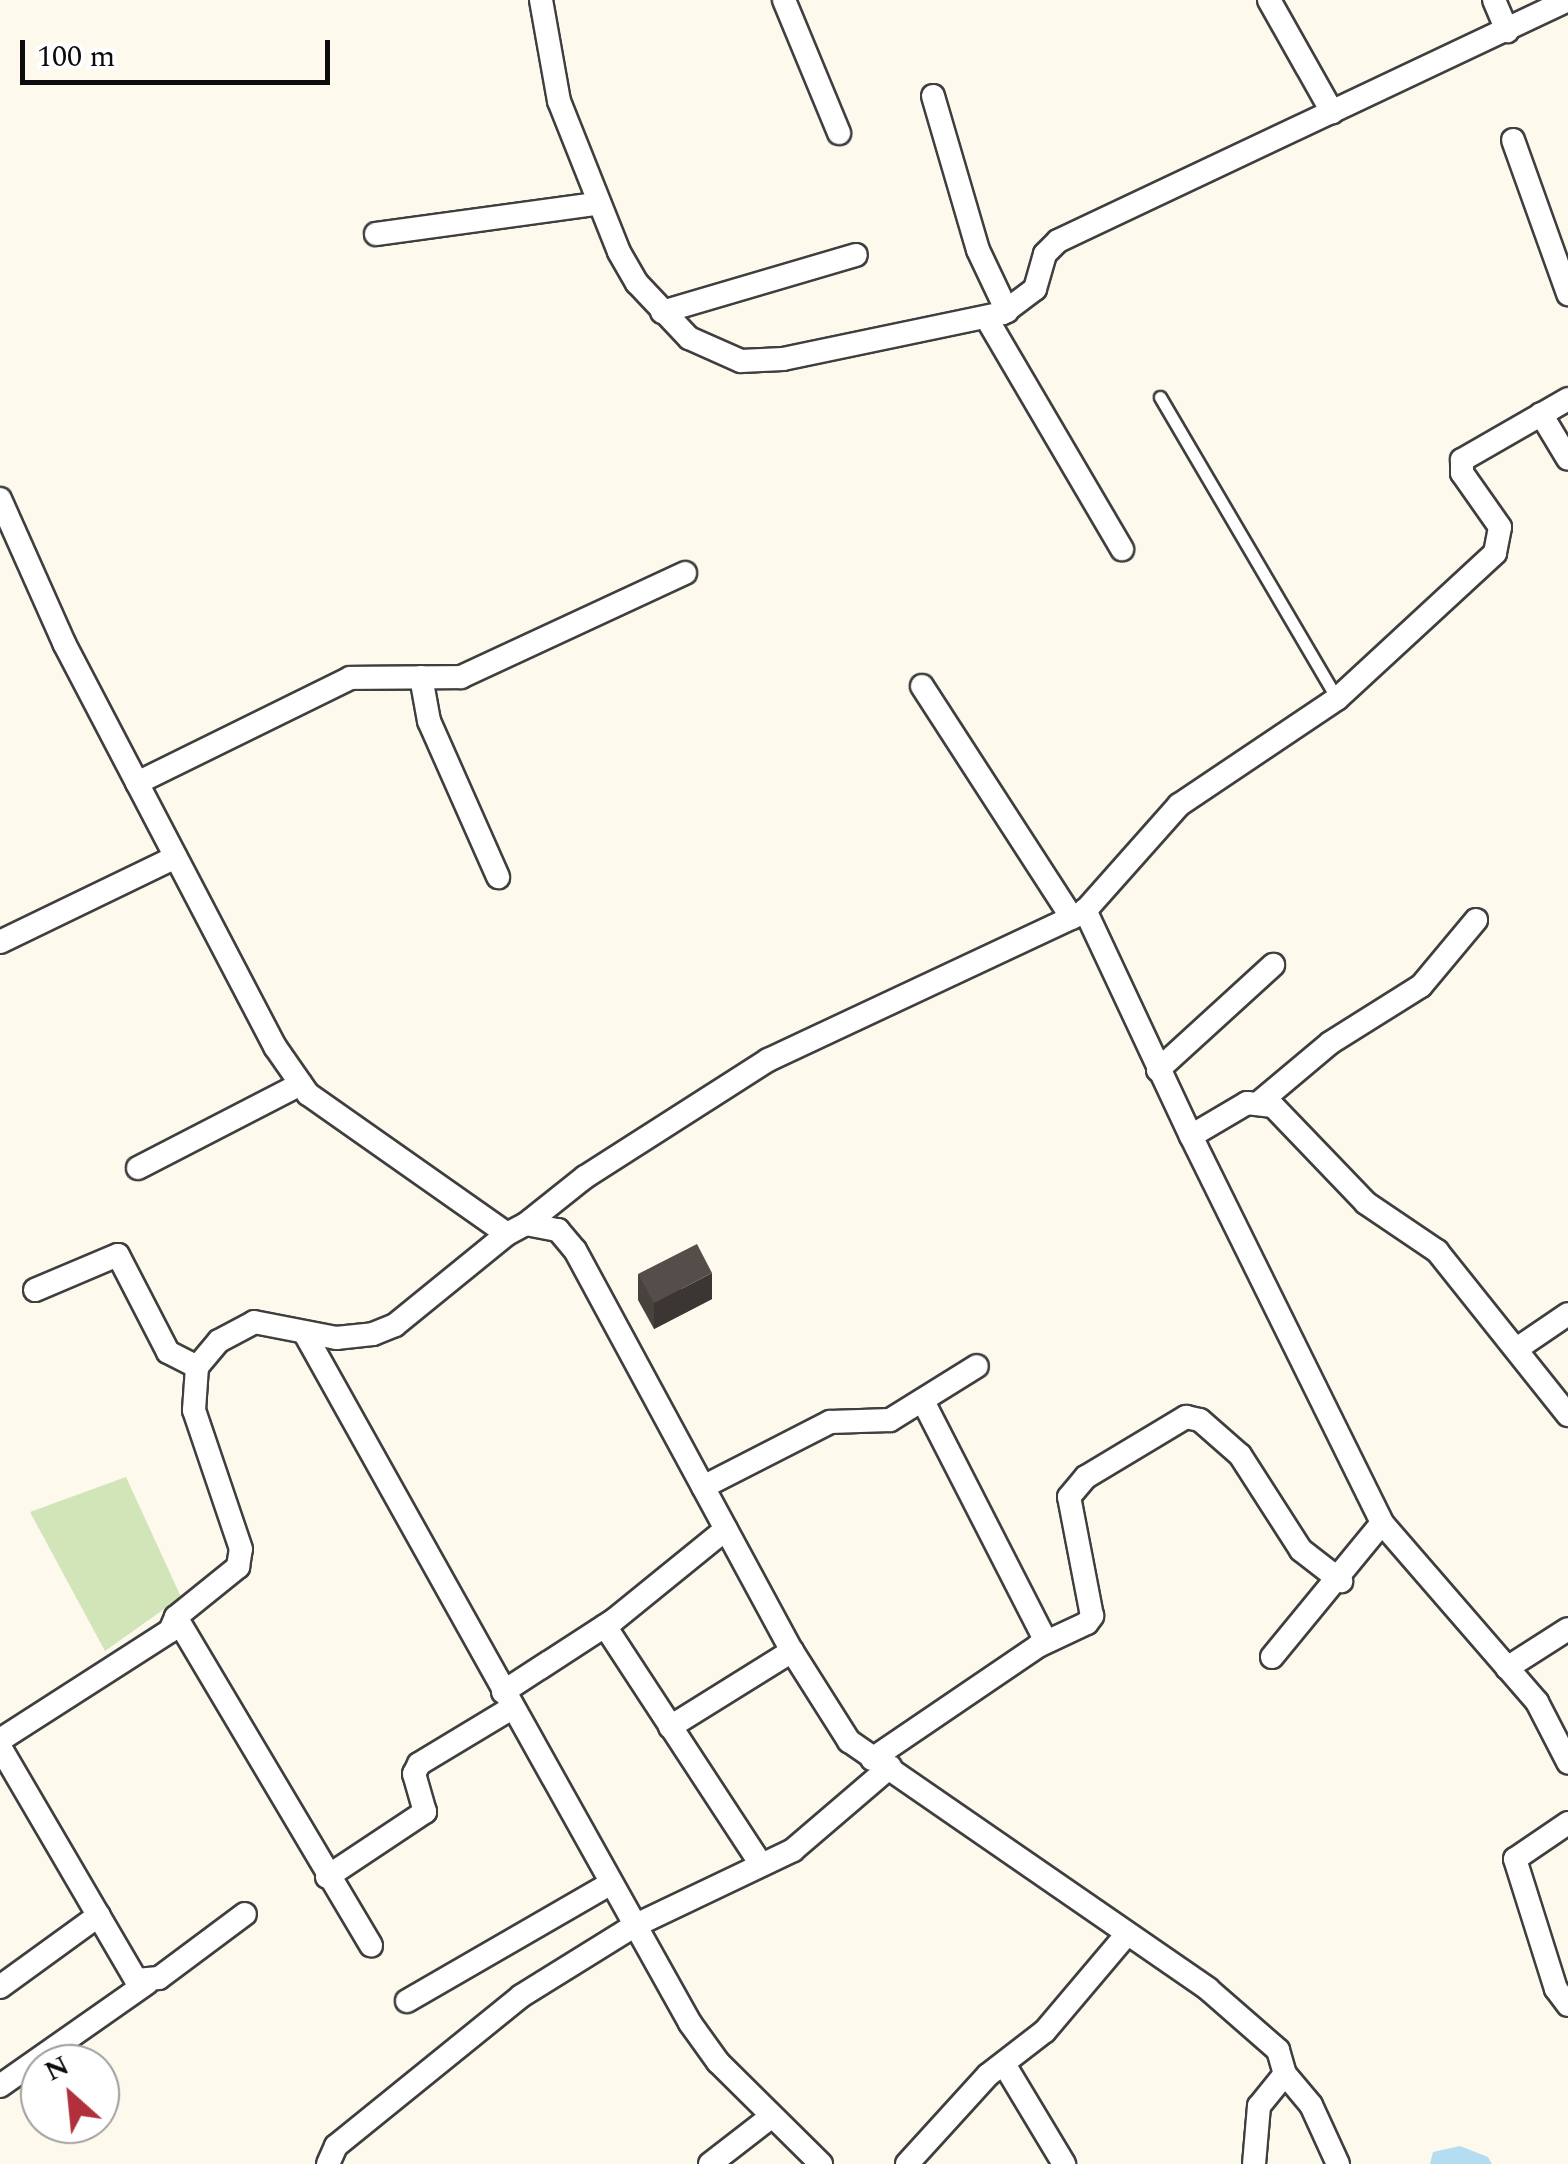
<!DOCTYPE html>
<style>
body{margin:0}
#map{position:relative;width:1568px;height:2164px;overflow:hidden;background:#fdf9ec;font-family:Spectral,serif}
div>[style]{position:absolute}
[style*='--x']{left:calc(var(--x)*1px);top:calc(var(--y)*1px);width:calc(var(--w)*1px);rotate:calc(var(--a)*1deg)}
.green>*{inset:0;background:#d1e5b9}
.water>*{inset:0;background:#b5ddf1}
.roads{filter:drop-shadow(2px 0 #3f3f3f) drop-shadow(-2px 0 #3f3f3f) drop-shadow(0 2px #3f3f3f) drop-shadow(0 -2px #3f3f3f)}
.lane>*{height:11px;margin:-5.5px;padding:0 5.5px;transform-origin:5.5px;border-radius:5.5px;background:#fff}
.street>*{height:22px;margin:-11px;padding:0 11px;transform-origin:11px;border-radius:11px;background:#fff}
.wall>*{inset:0;background:#48423f}
.shaded-wall>*{inset:0;background:#3b3633}
.building>*{inset:0;background:#544d49}
span{translate:-50% -50%;white-space:nowrap;text-align:center;line-height:1.15;-webkit-text-stroke:10px #fff;paint-order:stroke}
.north{position:absolute;left:20px;top:2044px;width:100px;height:100px;box-sizing:border-box;background:#fff;border:2px solid #9e9e9e;border-radius:50%;rotate:333deg;font-size:28px;font-weight:700;line-height:40px;text-align:center;color:#0c0c0c}
.north::after{content:'';display:block;margin:auto;width:35px;height:45px;background:#b0303b;clip-path:polygon(50% 0,100% 100%,50% 72%,0 100%)}
.scale{position:absolute;left:20px;top:40px;width:310px;height:45px;box-sizing:border-box;border:5px solid #0c0c0c;border-top:0;padding-left:12px;font-size:30px;line-height:35px;white-space:nowrap;color:#0c0c0c;-webkit-text-stroke:8px #fff;paint-order:stroke}
</style>
<div id="map">
<div class="green">
<div style="clip-path:polygon(126px 1477px,181px 1597px,105px 1651px,30px 1512px)"></div>
</div>
<div class="water">
<div style="clip-path:polygon(1460px 2146px,1488px 2157px,1492px 2164px,1430px 2164px,1433px 2152px)"></div>
</div>
<div class="roads">
<div class="lane">
<div style="--x:1160;--y:397;--w:350;--a:59.6"></div>
</div>
<div class="street">
<div style="--x:541;--y:0;--w:103;--a:79.9"></div>
<div style="--x:559;--y:101;--w:162;--a:68.3"></div>
<div style="--x:619;--y:252;--w:36;--a:60"></div>
<div style="--x:637;--y:283;--w:76;--a:46.6"></div>
<div style="--x:689;--y:338;--w:57;--a:23.9"></div>
<div style="--x:741;--y:361;--w:42;--a:-2.7"></div>
<div style="--x:783;--y:359;--w:225;--a:-11.8"></div>
<div style="--x:1003;--y:313;--w:40;--a:-37"></div>
<div style="--x:1035;--y:289;--w:36;--a:-74"></div>
<div style="--x:1045;--y:254;--w:18;--a:-45"></div>
<div style="--x:1058;--y:241;--w:564;--a:-25.29"></div>
<div style="--x:784;--y:0;--w:144;--a:67.5"></div>
<div style="--x:1269;--y:0;--w:129;--a:60.6"></div>
<div style="--x:1494;--y:0;--w:34;--a:67"></div>
<div style="--x:933;--y:96;--w:160;--a:73.7"></div>
<div style="--x:978;--y:250;--w:68;--a:64.6"></div>
<div style="--x:1513;--y:140;--w:164;--a:70.3"></div>
<div style="--x:376;--y:234;--w:222;--a:-7.8"></div>
<div style="--x:662;--y:312;--w:202;--a:-16.4"></div>
<div style="--x:987;--y:319;--w:267;--a:59.6"></div>
<div style="--x:1541;--y:414;--w:52;--a:59"></div>
<div style="--x:0;--y:499;--w:158;--a:66"></div>
<div style="--x:64;--y:643;--w:457;--a:62.4"></div>
<div style="--x:276;--y:1048;--w:56;--a:55.2"></div>
<div style="--x:308;--y:1094;--w:243;--a:35.1"></div>
<div style="--x:507;--y:1234;--w:21;--a:-28"></div>
<div style="--x:526;--y:1224;--w:33;--a:11"></div>
<div style="--x:558;--y:1230;--w:26;--a:50"></div>
<div style="--x:575;--y:1250;--w:456;--a:61.6"></div>
<div style="--x:792;--y:1651;--w:107;--a:57.7"></div>
<div style="--x:849;--y:1741;--w:436;--a:34.6"></div>
<div style="--x:1208;--y:1989;--w:93;--a:41.1"></div>
<div style="--x:1278;--y:2050;--w:25;--a:74"></div>
<div style="--x:1285;--y:2074;--w:41;--a:129.1"></div>
<div style="--x:1259;--y:2106;--w:58;--a:94.9"></div>
<div style="--x:421;--y:677;--w:45;--a:79.7"></div>
<div style="--x:429;--y:721;--w:171;--a:66.1"></div>
<div style="--x:922;--y:686;--w:276;--a:57.1"></div>
<div style="--x:137;--y:783;--w:237;--a:-26.2"></div>
<div style="--x:350;--y:678;--w:111;--a:-0.5"></div>
<div style="--x:461;--y:677;--w:247;--a:-24.9"></div>
<div style="--x:1085;--y:910;--w:250;--a:64.9"></div>
<div style="--x:1191;--y:1136;--w:65;--a:-30.5"></div>
<div style="--x:1247;--y:1103;--w:26;--a:7"></div>
<div style="--x:1273;--y:1106;--w:134;--a:46.2"></div>
<div style="--x:1366;--y:1203;--w:86;--a:34.1"></div>
<div style="--x:1437;--y:1251;--w:210;--a:51.4"></div>
<div style="--x:0;--y:942;--w:195;--a:-25.8"></div>
<div style="--x:1158;--y:1070;--w:156;--a:-42.4"></div>
<div style="--x:1261;--y:1101;--w:90;--a:-40"></div>
<div style="--x:1330;--y:1043;--w:107;--a:-32.1"></div>
<div style="--x:1421;--y:986;--w:86;--a:-50.2"></div>
<div style="--x:1191;--y:1136;--w:432;--a:63.7"></div>
<div style="--x:1382;--y:1523;--w:237;--a:49.1"></div>
<div style="--x:1537;--y:1702;--w:68;--a:62.7"></div>
<div style="--x:138;--y:1168;--w:183;--a:-27.3"></div>
<div style="--x:526;--y:1224;--w:75;--a:-38.5"></div>
<div style="--x:585;--y:1177;--w:217;--a:-32.6"></div>
<div style="--x:768;--y:1060;--w:349;--a:-25.1"></div>
<div style="--x:1084;--y:912;--w:143;--a:-48.4"></div>
<div style="--x:1179;--y:805;--w:190;--a:-33.9"></div>
<div style="--x:1337;--y:699;--w:215;--a:-42.7"></div>
<div style="--x:1495;--y:553;--w:26;--a:-79"></div>
<div style="--x:1500;--y:527;--w:66;--a:-125.1"></div>
<div style="--x:1462;--y:473;--w:13;--a:-90"></div>
<div style="--x:1462;--y:460;--w:122;--a:-29.9"></div>
<div style="--x:35;--y:1290;--w:90;--a:-22.9"></div>
<div style="--x:118;--y:1255;--w:109;--a:62.7"></div>
<div style="--x:168;--y:1352;--w:33;--a:27"></div>
<div style="--x:304;--y:1332;--w:792;--a:60.81"></div>
<div style="--x:690;--y:2023;--w:48;--a:54.3"></div>
<div style="--x:718;--y:2062;--w:145;--a:44.7"></div>
<div style="--x:1518;--y:1348;--w:60;--a:-34.2"></div>
<div style="--x:925;--y:1405;--w:265;--a:62.9"></div>
<div style="--x:703;--y:1487;--w:143;--a:-27.1"></div>
<div style="--x:830;--y:1422;--w:60;--a:-1.9"></div>
<div style="--x:890;--y:1420;--w:102;--a:-31.8"></div>
<div style="--x:176;--y:1617;--w:382;--a:59.3"></div>
<div style="--x:605;--y:1626;--w:285;--a:56.8"></div>
<div style="--x:1272;--y:1657;--w:173;--a:-50.6"></div>
<div style="--x:1507;--y:1668;--w:72;--a:-32.6"></div>
<div style="--x:503;--y:1692;--w:132;--a:-33"></div>
<div style="--x:614;--y:1620;--w:144;--a:-39.1"></div>
<div style="--x:670;--y:1727;--w:144;--a:-31.9"></div>
<div style="--x:0;--y:1740;--w:202;--a:-32.7"></div>
<div style="--x:170;--y:1631;--w:15;--a:-67"></div>
<div style="--x:176;--y:1617;--w:80;--a:-38.9"></div>
<div style="--x:238;--y:1567;--w:18;--a:-81"></div>
<div style="--x:241;--y:1549;--w:147;--a:-108.7"></div>
<div style="--x:194;--y:1410;--w:43;--a:-86"></div>
<div style="--x:197;--y:1367;--w:34;--a:-50"></div>
<div style="--x:219;--y:1341;--w:40;--a:-28"></div>
<div style="--x:254;--y:1322;--w:84;--a:11"></div>
<div style="--x:336;--y:1338;--w:37;--a:-6"></div>
<div style="--x:373;--y:1334;--w:24;--a:-22"></div>
<div style="--x:395;--y:1325;--w:144;--a:-39.1"></div>
<div style="--x:0;--y:1747;--w:270;--a:59.7"></div>
<div style="--x:136;--y:1980;--w:23;--a:-5"></div>
<div style="--x:159;--y:1978;--w:107;--a:-36.7"></div>
<div style="--x:872;--y:1759;--w:201;--a:-34.2"></div>
<div style="--x:1038;--y:1646;--w:54;--a:-25.1"></div>
<div style="--x:1087;--y:1623;--w:9;--a:-54"></div>
<div style="--x:1092;--y:1616;--w:121;--a:-100.9"></div>
<div style="--x:1069;--y:1497;--w:26;--a:-50"></div>
<div style="--x:1086;--y:1477;--w:117;--a:-31"></div>
<div style="--x:1186;--y:1417;--w:14;--a:12"></div>
<div style="--x:1200;--y:1420;--w:53;--a:41.2"></div>
<div style="--x:1240;--y:1455;--w:113;--a:57.3"></div>
<div style="--x:1301;--y:1550;--w:51;--a:37.8"></div>
<div style="--x:1568;--y:1823;--w:64;--a:145.8"></div>
<div style="--x:1515;--y:1859;--w:136;--a:72.5"></div>
<div style="--x:1556;--y:1989;--w:20;--a:53"></div>
<div style="--x:327;--y:1877;--w:118;--a:-33.6"></div>
<div style="--x:425;--y:1812;--w:40;--a:-106"></div>
<div style="--x:414;--y:1774;--w:11;--a:-63"></div>
<div style="--x:419;--y:1764;--w:109;--a:-31.1"></div>
<div style="--x:0;--y:1987;--w:122;--a:-36"></div>
<div style="--x:407;--y:2001;--w:234;--a:-30"></div>
<div style="--x:1004;--y:2064;--w:117;--a:59"></div>
<div style="--x:1285;--y:2074;--w:40;--a:50"></div>
<div style="--x:1311;--y:2105;--w:65;--a:65.4"></div>
<div style="--x:0;--y:2086;--w:179;--a:-35"></div>
<div style="--x:328;--y:2164;--w:20;--a:-66"></div>
<div style="--x:336;--y:2146;--w:238;--a:-39"></div>
<div style="--x:521;--y:1996;--w:133;--a:-31.8"></div>
<div style="--x:634;--y:1926;--w:176;--a:-25.5"></div>
<div style="--x:793;--y:1850;--w:128;--a:-40.6"></div>
<div style="--x:710;--y:2164;--w:78;--a:-37.7"></div>
<div style="--x:907;--y:2164;--w:120;--a:-47.7"></div>
<div style="--x:988;--y:2075;--w:72;--a:-37.7"></div>
<div style="--x:1045;--y:2031;--w:126;--a:-49.8"></div>
</div>
</div>
<div class="wall">
<div style="clip-path:polygon(638px 1274px,712px 1299px,654px 1329px,638px 1300px)"></div>
</div>
<div class="shaded-wall">
<div style="clip-path:polygon(712px 1273px,712px 1299px,654px 1329px,654px 1303px)"></div>
</div>
<div class="building">
<div style="clip-path:polygon(697px 1244px,712px 1273px,654px 1303px,638px 1274px)"></div>
</div>
<div class="north">N</div>
<div class="scale">100 m</div>
</div>
